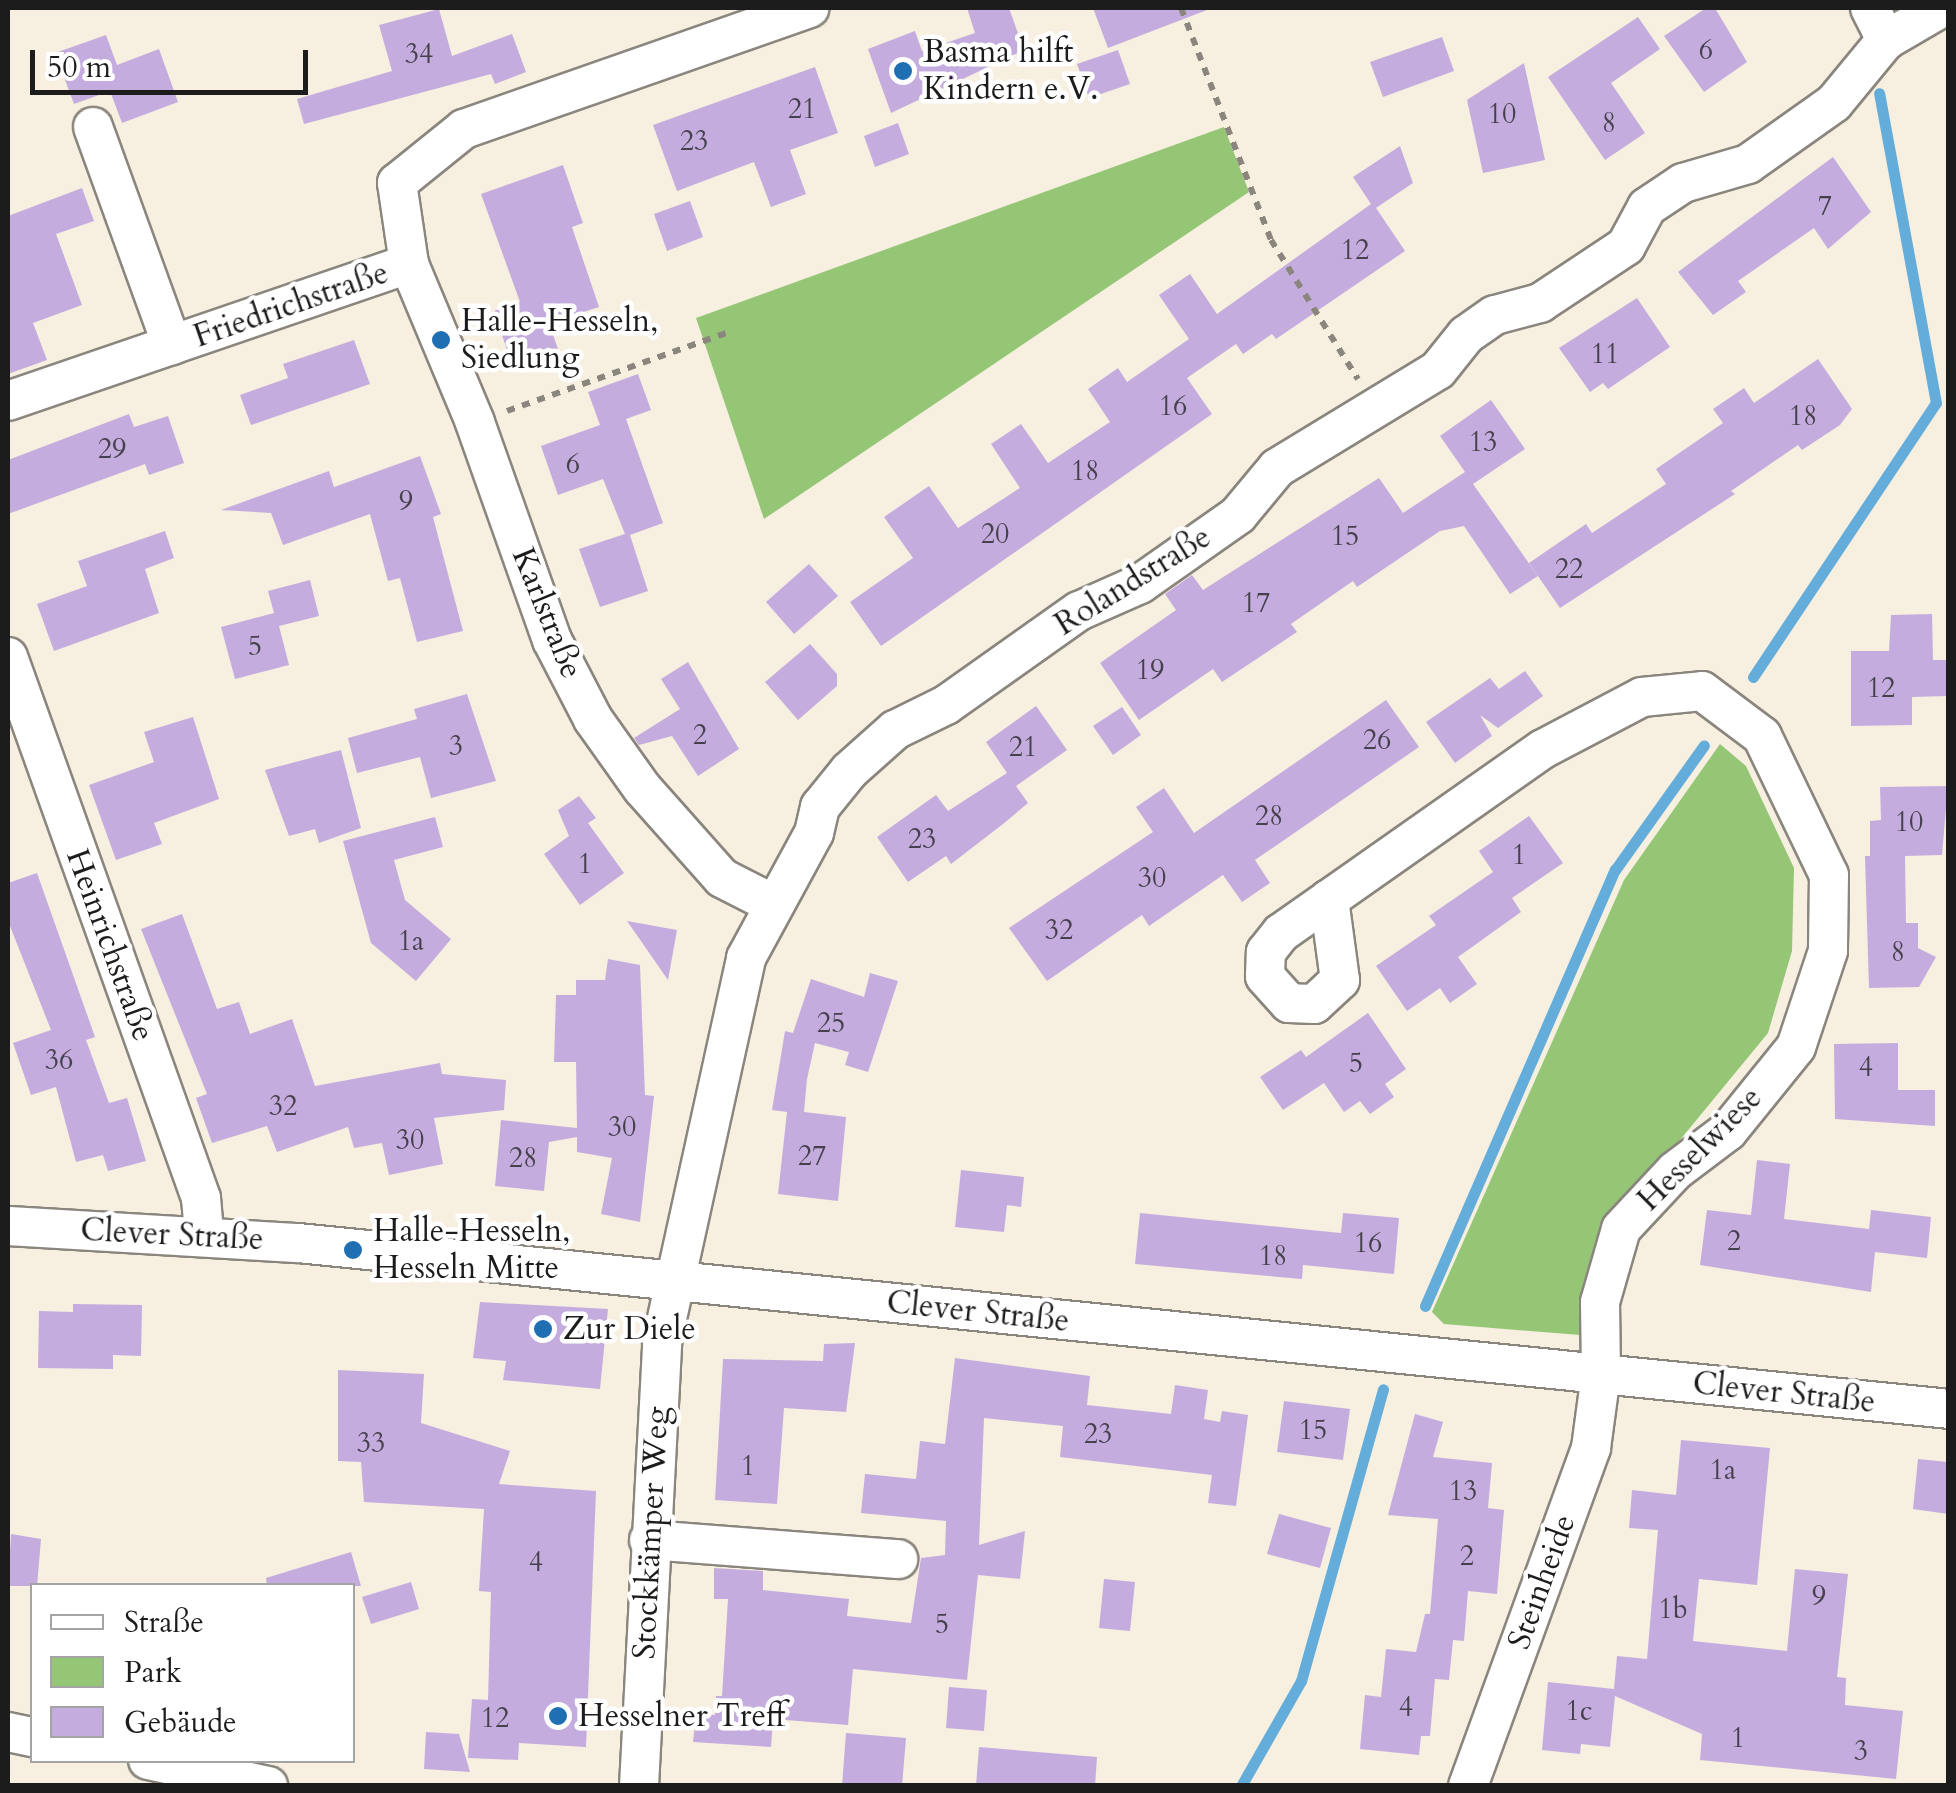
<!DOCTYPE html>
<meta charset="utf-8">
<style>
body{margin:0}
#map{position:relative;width:1956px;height:1793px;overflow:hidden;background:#f7efe0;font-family:Cardo,serif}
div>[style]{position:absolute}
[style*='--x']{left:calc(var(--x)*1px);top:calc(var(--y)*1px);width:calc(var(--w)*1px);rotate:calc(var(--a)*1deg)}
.green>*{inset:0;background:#95c676}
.stream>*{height:11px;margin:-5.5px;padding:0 5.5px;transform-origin:5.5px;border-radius:5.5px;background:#64addb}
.building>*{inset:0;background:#c4adde}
.path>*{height:6px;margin-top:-3px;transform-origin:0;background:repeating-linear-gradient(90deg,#8a867e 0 8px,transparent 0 16px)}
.roads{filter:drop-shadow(2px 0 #8a867e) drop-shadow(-2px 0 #8a867e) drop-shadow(0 2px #8a867e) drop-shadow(0 -2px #8a867e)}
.minor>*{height:38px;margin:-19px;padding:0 19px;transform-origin:19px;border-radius:19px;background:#fff}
.dots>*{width:28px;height:28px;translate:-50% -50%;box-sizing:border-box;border:5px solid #fff;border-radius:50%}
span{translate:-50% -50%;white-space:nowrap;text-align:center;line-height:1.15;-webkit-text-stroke:9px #fff;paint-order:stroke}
.number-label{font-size:28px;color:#46404c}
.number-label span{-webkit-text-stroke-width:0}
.poi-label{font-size:32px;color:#1c1c1c}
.left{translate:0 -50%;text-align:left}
.street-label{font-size:32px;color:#1c1c1c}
.frame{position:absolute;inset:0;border:10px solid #1c1c1c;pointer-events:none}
.legend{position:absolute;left:30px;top:1583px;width:325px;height:180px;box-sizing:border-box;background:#fff;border:2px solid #a4a4a4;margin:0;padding:12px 18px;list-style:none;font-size:30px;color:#1c1c1c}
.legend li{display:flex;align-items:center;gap:20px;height:50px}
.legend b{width:50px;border:2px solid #a4a4a4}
.scale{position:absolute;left:30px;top:50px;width:278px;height:45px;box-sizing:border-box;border:5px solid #1c1c1c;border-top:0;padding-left:12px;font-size:30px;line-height:35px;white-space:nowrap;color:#1c1c1c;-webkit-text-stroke:8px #fff;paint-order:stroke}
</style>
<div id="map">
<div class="green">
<div style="clip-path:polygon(1224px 127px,1249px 192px,764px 519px,696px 318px)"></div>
<div style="clip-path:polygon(1720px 744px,1746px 766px,1794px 868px,1792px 951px,1768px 1033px,1666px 1157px,1599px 1260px,1580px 1335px,1444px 1324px,1432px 1312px,1624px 880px)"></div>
</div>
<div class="stream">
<div style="--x:1753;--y:677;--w:329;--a:-56.3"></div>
<div style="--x:1936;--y:403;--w:315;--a:-100.4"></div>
<div style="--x:1425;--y:1306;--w:476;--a:-66.5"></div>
<div style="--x:1615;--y:870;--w:153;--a:-54.5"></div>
<div style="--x:1241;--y:1786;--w:121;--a:-60.3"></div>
<div style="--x:1301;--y:1681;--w:303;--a:-74.3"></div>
</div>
<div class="building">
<div style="clip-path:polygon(967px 8px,1009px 8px,1024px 50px,891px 113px,868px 49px,915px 31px,922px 51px,975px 33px)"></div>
<div style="clip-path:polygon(1093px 8px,1206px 8px,1207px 10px,1108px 48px)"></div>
<div style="clip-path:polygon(1706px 8px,1715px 8px,1747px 62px,1704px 92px,1664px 36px)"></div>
<div style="clip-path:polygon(439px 9px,452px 56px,512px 34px,526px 72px,495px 84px,491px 74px,304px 124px,297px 99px,392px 71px,379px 25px)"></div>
<div style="clip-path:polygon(1638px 17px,1660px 49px,1611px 83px,1645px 133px,1605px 160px,1548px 77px)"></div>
<div style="clip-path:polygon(106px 35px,117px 65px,159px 49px,178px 102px,122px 123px,110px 91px,74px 104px,55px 53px)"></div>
<div style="clip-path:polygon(1442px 37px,1454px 71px,1383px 97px,1370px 62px)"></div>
<div style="clip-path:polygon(1118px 50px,1130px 84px,1089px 98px,1077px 64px)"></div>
<div style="clip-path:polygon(1524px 63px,1545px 160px,1483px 173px,1467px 100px)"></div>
<div style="clip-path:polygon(815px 67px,838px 133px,790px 150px,806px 194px,771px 207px,754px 162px,677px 191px,653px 125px)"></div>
<div style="clip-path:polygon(898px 123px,909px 154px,875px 167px,864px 136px)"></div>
<div style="clip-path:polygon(1400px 146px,1413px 183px,1376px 208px,1405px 251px,1276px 339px,1272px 334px,1243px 354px,1236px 344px,1187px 378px,1212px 414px,881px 646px,850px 602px,913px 558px,884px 517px,929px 486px,958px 528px,1020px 488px,991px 444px,1021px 424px,1048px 463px,1110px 422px,1088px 389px,1118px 368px,1127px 382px,1189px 339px,1159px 295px,1190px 274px,1217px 314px,1371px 204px,1353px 177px)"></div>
<div style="clip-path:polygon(1833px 157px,1871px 212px,1828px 249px,1814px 228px,1738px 281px,1746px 292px,1713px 315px,1678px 272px)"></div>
<div style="clip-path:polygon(563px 165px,583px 223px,572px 227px,599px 307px,549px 323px,558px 349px,512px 365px,494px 311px,520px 302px,481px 194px)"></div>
<div style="clip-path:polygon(82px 188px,94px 221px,56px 234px,82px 305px,33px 323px,47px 360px,8px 374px,8px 216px)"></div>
<div style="clip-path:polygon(690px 201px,703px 237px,667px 251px,654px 214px)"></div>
<div style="clip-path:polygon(1637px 298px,1670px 347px,1608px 389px,1603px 383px,1590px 392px,1559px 348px)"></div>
<div style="clip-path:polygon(354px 340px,370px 384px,251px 425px,240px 395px,288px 378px,283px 364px)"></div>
<div style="clip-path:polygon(1818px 359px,1852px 409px,1840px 425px,1802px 450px,1798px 445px,1731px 491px,1735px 494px,1560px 608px,1529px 563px,1586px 524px,1592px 533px,1666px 484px,1656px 469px,1723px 423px,1713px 409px,1744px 388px,1754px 403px)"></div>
<div style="clip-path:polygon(638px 374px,651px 410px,626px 419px,663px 523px,630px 535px,648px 591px,600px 607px,579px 549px,625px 534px,603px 479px,558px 495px,541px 446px,600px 425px,588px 392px)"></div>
<div style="clip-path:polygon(1491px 400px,1525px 449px,1473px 484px,1538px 576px,1510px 594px,1464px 526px,1440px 531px,1357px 587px,1353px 581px,1291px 624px,1297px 632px,1222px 682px,1213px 669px,1139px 720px,1100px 663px,1176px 610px,1165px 594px,1192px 575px,1203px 590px,1379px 478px,1403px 513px,1465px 472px,1440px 436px)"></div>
<div style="clip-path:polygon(129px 414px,134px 427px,168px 416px,184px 463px,149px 475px,145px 464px,8px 514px,8px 460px)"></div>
<div style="clip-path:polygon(420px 456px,441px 514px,433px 517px,463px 631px,417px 642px,400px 578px,388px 581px,370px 514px,283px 545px,271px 513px,221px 510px,329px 471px,334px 487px)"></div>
<div style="clip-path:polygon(165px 531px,174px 558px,145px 569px,159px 613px,54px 651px,37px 604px,98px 582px,87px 586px,78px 561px)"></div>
<div style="clip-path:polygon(809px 564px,838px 596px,794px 634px,766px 602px)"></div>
<div style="clip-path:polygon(310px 580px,319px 616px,279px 626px,289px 665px,235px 679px,221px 627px,274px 613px,268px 591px)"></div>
<div style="clip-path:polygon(1932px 614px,1933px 660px,1948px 660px,1948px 696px,1912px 697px,1912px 725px,1851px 726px,1851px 651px,1889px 651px,1891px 615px)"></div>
<div style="clip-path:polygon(810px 644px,837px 674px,837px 686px,798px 720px,765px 682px)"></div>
<div style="clip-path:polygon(688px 662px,739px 749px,698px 776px,672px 736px,639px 745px,634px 738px,680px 709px,661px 679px)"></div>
<div style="clip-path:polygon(1525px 671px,1543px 696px,1498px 728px,1480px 715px,1492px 736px,1455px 763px,1426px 722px,1490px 678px,1499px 689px)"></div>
<div style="clip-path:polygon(467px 694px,496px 781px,431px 798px,420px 757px,357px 773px,348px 738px,417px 719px,414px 709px)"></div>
<div style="clip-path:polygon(1386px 700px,1419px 747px,1255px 860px,1270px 883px,1242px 902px,1223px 875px,1149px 926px,1142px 915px,1047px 981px,1009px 928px,1153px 832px,1136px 807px,1164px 788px,1194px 833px)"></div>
<div style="clip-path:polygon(1036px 706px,1067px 750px,1016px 786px,1028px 803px,1003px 824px,951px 864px,946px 856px,908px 882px,877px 837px,936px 795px,948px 811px,1007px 773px,986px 742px)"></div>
<div style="clip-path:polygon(1122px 707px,1141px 735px,1113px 755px,1093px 726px)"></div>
<div style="clip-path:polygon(193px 717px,219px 799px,154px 823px,162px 844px,116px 860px,89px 785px,154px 762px,144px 732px)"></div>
<div style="clip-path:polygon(341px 750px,361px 828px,319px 843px,315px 829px,289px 836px,265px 770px)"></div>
<div style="clip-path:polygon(1948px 786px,1942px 855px,1905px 856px,1906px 923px,1918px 923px,1918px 948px,1936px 957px,1919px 987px,1869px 988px,1865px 856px,1870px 856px,1870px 821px,1881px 820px,1880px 787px)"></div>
<div style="clip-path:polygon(579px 796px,596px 818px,588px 823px,624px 873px,580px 905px,544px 854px,569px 836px,558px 810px)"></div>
<div style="clip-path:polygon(1529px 816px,1563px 863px,1512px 898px,1521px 912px,1458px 957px,1477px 984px,1450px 1003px,1440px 988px,1407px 1011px,1376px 966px,1436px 925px,1429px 916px,1493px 872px,1479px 851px)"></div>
<div style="clip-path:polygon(435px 817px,443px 847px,394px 860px,405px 900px,451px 939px,416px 981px,371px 943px,343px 841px)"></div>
<div style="clip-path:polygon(37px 873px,95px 1037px,86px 1040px,109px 1103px,127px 1098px,146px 1161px,108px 1171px,103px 1155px,76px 1162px,56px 1087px,31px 1095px,13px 1043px,51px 1030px,8px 921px,8px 883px)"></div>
<div style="clip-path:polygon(182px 914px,217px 1009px,239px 1002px,250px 1034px,292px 1019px,315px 1086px,440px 1063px,442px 1074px,506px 1080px,504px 1110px,434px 1118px,443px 1164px,389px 1175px,382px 1143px,354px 1148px,348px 1127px,277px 1152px,267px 1126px,212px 1143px,196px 1098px,207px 1094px,141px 929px)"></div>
<div style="clip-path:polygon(627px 921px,677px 930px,668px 980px)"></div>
<div style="clip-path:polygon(608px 959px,640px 965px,645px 1095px,654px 1096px,640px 1222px,601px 1214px,612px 1158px,577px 1152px,577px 1137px,549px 1142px,544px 1191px,495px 1186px,501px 1120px,577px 1128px,576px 1062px,554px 1062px,556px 995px,576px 995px,576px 980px,605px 980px)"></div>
<div style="clip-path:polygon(870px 973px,898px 981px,868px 1072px,845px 1065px,849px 1052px,815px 1043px,807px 1079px,804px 1112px,846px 1117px,838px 1201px,778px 1194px,787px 1112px,772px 1110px,785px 1031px,793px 1033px,811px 979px,864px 997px)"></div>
<div style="clip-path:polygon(1368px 1013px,1406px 1069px,1385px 1084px,1394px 1097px,1370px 1114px,1360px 1101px,1344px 1112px,1324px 1083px,1283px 1110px,1260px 1077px,1301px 1050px,1306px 1057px)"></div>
<div style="clip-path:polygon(1898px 1043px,1898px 1090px,1935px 1090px,1935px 1126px,1835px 1119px,1834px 1044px)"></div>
<div style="clip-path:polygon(1757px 1160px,1790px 1164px,1784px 1219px,1869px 1229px,1871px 1210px,1931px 1217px,1927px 1258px,1875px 1252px,1871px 1292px,1700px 1265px,1707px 1210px,1751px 1215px)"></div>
<div style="clip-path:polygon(961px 1170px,1024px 1177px,1021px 1207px,1007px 1205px,1004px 1232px,955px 1227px)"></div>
<div style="clip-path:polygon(1140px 1213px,1341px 1233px,1343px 1213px,1399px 1218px,1394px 1274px,1303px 1265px,1302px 1279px,1135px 1264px)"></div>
<div style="clip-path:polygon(480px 1302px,608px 1309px,600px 1389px,503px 1380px,506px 1361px,473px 1358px)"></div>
<div style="clip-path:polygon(73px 1304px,142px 1305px,141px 1356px,113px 1355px,113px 1369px,38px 1368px,39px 1311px,73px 1312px)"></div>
<div style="clip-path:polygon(855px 1343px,846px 1412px,784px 1408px,777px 1504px,715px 1500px,723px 1359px,823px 1361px,824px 1344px)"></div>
<div style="clip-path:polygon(955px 1358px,1090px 1376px,1087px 1405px,1171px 1414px,1175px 1385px,1208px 1390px,1204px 1419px,1220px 1422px,1222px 1411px,1248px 1415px,1236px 1506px,1208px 1503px,1212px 1475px,1060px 1457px,1063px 1426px,984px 1418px,979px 1545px,1025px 1531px,1020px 1579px,978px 1575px,967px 1680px,853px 1669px,848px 1725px,773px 1719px,771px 1747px,693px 1742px,696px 1713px,715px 1715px,716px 1696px,722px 1696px,728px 1599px,714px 1599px,714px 1568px,763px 1571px,763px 1590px,849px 1599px,847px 1616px,911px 1623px,921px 1558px,945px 1555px,946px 1521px,861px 1513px,865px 1474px,916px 1479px,920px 1441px,945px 1444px)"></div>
<div style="clip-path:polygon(338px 1370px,424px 1374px,421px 1423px,510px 1451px,499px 1484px,596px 1491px,586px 1747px,519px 1743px,518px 1760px,468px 1758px,472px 1699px,488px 1700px,491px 1592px,479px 1591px,484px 1509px,364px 1502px,361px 1462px,338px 1461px)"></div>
<div style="clip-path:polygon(1284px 1401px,1350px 1409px,1343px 1460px,1277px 1452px)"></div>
<div style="clip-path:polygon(1415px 1414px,1443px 1422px,1433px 1457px,1492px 1463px,1488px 1508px,1504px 1510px,1497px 1594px,1468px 1591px,1464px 1641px,1453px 1640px,1449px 1680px,1435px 1679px,1430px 1736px,1421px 1736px,1419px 1755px,1360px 1749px,1365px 1695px,1381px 1697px,1386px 1649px,1416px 1652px,1425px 1614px,1430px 1614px,1438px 1519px,1388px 1515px)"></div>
<div style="clip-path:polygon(1681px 1440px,1770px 1448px,1757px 1585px,1699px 1579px,1693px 1641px,1787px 1651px,1795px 1569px,1848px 1574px,1837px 1677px,1846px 1678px,1845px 1705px,1903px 1711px,1896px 1779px,1700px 1760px,1702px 1734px,1615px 1696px,1610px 1747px,1581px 1744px,1580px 1754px,1542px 1750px,1548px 1682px,1614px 1689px,1617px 1656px,1647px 1659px,1658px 1530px,1629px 1528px,1632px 1490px,1676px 1495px)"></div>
<div style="clip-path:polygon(1918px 1459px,1948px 1462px,1948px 1514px,1913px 1509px)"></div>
<div style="clip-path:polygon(1279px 1514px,1331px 1528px,1320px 1568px,1267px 1554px)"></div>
<div style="clip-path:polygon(11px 1534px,41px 1539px,37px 1586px,8px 1586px)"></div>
<div style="clip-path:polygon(351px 1552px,361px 1586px,267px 1586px,266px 1578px)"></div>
<div style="clip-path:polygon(1104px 1579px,1135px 1582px,1130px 1631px,1099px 1628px)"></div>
<div style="clip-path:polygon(411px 1582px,419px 1609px,371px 1624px,362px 1597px)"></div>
<div style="clip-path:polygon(949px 1687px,987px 1690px,984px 1731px,946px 1728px)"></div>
<div style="clip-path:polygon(426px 1732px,459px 1734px,470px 1772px,424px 1769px)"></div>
<div style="clip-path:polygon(846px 1733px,906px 1738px,902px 1786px,842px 1786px)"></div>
<div style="clip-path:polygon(979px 1747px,1097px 1757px,1095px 1786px,976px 1786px)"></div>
</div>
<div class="path">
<div style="--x:1181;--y:8;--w:249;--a:68.8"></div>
<div style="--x:1271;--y:240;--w:164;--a:58"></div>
<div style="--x:507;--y:411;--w:239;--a:-19.6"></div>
</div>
<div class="roads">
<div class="minor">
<div style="--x:1870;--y:8;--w:36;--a:63"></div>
<div style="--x:93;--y:127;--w:232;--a:70.1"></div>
<div style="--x:8;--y:401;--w:424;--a:-18.9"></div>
<div style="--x:8;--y:657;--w:574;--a:70.37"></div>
<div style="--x:201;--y:1198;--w:38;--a:85"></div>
<div style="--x:1329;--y:899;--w:82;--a:82.3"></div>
<div style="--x:1340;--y:980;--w:35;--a:137"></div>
<div style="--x:1314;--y:1004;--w:25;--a:-178"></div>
<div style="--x:1289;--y:1003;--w:36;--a:-132"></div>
<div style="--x:1265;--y:976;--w:24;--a:-88"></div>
<div style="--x:1266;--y:952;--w:24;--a:-52"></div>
<div style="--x:1281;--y:933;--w:320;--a:-35.1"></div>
<div style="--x:1543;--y:749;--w:112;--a:-27.7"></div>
<div style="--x:1642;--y:697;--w:60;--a:-5.7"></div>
<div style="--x:1702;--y:691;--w:75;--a:36.9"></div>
<div style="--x:1762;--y:736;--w:154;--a:64.3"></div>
<div style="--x:1829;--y:875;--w:76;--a:90.8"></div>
<div style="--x:1828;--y:951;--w:101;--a:108.4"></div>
<div style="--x:1796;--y:1047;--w:108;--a:129"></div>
<div style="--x:1728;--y:1131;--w:66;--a:143"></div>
<div style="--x:1675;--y:1171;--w:79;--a:133"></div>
<div style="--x:1621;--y:1229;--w:76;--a:106"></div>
<div style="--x:1600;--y:1302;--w:72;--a:89.2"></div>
<div style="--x:1601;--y:1374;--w:75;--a:97.7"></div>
<div style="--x:1591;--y:1448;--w:360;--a:110"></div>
<div style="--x:771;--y:903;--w:55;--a:-153"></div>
<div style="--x:722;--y:878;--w:120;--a:-131.6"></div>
<div style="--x:642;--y:788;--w:85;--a:-125.4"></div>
<div style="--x:593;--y:719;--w:89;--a:-117.4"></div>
<div style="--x:552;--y:640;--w:231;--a:-109.5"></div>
<div style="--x:475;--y:422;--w:171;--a:-112.7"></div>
<div style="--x:409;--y:264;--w:82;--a:-98.4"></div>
<div style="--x:397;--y:183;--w:86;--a:-38.9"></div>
<div style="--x:464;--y:129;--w:366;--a:-19.3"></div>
<div style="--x:8;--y:1226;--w:290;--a:3.4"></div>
<div style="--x:298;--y:1243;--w:1658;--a:5.74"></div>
<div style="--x:649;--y:1540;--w:250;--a:4.4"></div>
<div style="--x:8;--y:1732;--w:25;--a:12"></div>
<div style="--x:148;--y:1760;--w:123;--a:12.2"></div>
<div style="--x:639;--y:1786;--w:446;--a:-87"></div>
<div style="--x:662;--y:1341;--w:392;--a:-77.6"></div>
<div style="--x:746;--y:958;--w:142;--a:-61.5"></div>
<div style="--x:814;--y:833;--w:27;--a:-77"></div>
<div style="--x:820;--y:807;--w:46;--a:-51.1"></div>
<div style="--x:849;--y:771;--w:62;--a:-41.7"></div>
<div style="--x:895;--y:730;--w:57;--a:-26.1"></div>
<div style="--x:946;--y:705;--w:163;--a:-35.3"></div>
<div style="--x:1079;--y:611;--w:67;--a:-23.9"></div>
<div style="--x:1140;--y:584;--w:120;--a:-35.1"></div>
<div style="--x:1238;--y:515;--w:61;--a:-50.3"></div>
<div style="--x:1277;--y:468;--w:188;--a:-31.3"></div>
<div style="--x:1438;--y:370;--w:45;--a:-51.3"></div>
<div style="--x:1466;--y:335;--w:35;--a:-35"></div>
<div style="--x:1495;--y:315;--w:47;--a:-14.9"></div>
<div style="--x:1540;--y:303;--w:103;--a:-33.5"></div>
<div style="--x:1626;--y:246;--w:44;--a:-61.7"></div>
<div style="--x:1647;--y:207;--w:43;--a:-33.7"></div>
<div style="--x:1683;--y:183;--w:68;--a:-16.3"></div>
<div style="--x:1748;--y:164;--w:105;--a:-35.3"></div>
<div style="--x:1834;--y:103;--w:82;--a:-50.5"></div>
<div style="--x:1886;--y:40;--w:64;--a:-30.2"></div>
</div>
</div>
<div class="dots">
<div style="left:903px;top:71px;background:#1f6fb2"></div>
<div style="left:441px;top:340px;background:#1f6fb2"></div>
<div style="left:353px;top:1250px;background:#1f6fb2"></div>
<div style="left:543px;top:1329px;background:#1f6fb2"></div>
<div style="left:558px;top:1716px;background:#1f6fb2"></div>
</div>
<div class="number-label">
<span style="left:1706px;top:50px">6</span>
<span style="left:419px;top:54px">34</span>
<span style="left:802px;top:109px">21</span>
<span style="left:1502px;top:114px">10</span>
<span style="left:1609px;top:123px">8</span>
<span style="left:694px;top:141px">23</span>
<span style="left:1825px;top:206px">7</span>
<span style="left:1355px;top:250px">12</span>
<span style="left:1605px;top:354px">11</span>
<span style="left:1173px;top:406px">16</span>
<span style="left:1803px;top:416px">18</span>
<span style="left:1483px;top:442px">13</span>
<span style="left:112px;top:449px">29</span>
<span style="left:573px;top:464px">6</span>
<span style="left:1085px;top:471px">18</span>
<span style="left:406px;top:501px">9</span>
<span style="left:995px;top:534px">20</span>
<span style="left:1345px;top:536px">15</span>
<span style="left:1569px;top:569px">22</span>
<span style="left:1256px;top:603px">17</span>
<span style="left:255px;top:646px">5</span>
<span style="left:1150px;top:670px">19</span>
<span style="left:1881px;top:688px">12</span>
<span style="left:700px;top:735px">2</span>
<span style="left:1377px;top:740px">26</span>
<span style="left:456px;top:746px">3</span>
<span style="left:1023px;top:747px">21</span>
<span style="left:1269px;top:816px">28</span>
<span style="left:1909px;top:822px">10</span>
<span style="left:922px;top:839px">23</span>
<span style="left:1519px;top:855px">1</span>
<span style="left:585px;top:864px">1</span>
<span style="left:1152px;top:878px">30</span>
<span style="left:1059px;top:930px">32</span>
<span style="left:411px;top:941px">1a</span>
<span style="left:1898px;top:952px">8</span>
<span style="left:831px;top:1023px">25</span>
<span style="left:59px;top:1060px">36</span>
<span style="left:1356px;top:1063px">5</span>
<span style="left:1866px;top:1067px">4</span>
<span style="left:283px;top:1106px">32</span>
<span style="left:622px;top:1127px">30</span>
<span style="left:410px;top:1140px">30</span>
<span style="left:812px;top:1156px">27</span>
<span style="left:523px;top:1158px">28</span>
<span style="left:1734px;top:1241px">2</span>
<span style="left:1368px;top:1243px">16</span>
<span style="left:1273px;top:1256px">18</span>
<span style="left:1313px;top:1430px">15</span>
<span style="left:1098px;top:1434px">23</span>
<span style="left:371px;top:1443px">33</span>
<span style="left:748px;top:1466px">1</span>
<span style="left:1723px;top:1470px">1a</span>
<span style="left:1463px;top:1491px">13</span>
<span style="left:1467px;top:1556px">2</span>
<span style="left:536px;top:1562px">4</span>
<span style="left:1819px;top:1596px">9</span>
<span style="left:1673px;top:1609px">1b</span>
<span style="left:942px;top:1624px">5</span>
<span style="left:1406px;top:1707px">4</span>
<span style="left:1579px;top:1711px">1c</span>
<span style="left:495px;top:1718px">12</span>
<span style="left:1738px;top:1738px">1</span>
<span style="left:1861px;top:1751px">3</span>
</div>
<div class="poi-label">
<span class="left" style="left:923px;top:71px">Basma hilft<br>Kindern e.V.</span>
<span class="left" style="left:461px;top:340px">Halle-Hesseln,<br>Siedlung</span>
<span class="left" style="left:373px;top:1250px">Halle-Hesseln,<br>Hesseln Mitte</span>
<span class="left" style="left:563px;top:1329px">Zur Diele</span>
<span class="left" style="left:578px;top:1716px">Hesselner Treff</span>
</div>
<div class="street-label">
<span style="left:291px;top:305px;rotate:-19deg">Friedrichstraße</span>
<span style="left:1133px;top:581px;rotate:-32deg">Rolandstraße</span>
<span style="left:547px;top:613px;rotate:68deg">Karlstraße</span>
<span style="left:110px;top:945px;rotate:70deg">Heinrichstraße</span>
<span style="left:1700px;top:1149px;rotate:-45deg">Hesselwiese</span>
<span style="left:172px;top:1235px;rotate:3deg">Clever Straße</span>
<span style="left:978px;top:1312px;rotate:6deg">Clever Straße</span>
<span style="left:1784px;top:1393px;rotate:6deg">Clever Straße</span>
<span style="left:651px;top:1533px;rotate:-87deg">Stockkämper Weg</span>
<span style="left:1542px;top:1582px;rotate:-70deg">Steinheide</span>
</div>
<div class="frame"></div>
<ul class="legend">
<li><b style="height:12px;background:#fff"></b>Straße</li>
<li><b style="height:28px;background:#95c676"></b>Park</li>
<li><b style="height:28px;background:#c4adde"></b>Gebäude</li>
</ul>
<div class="scale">50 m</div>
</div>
